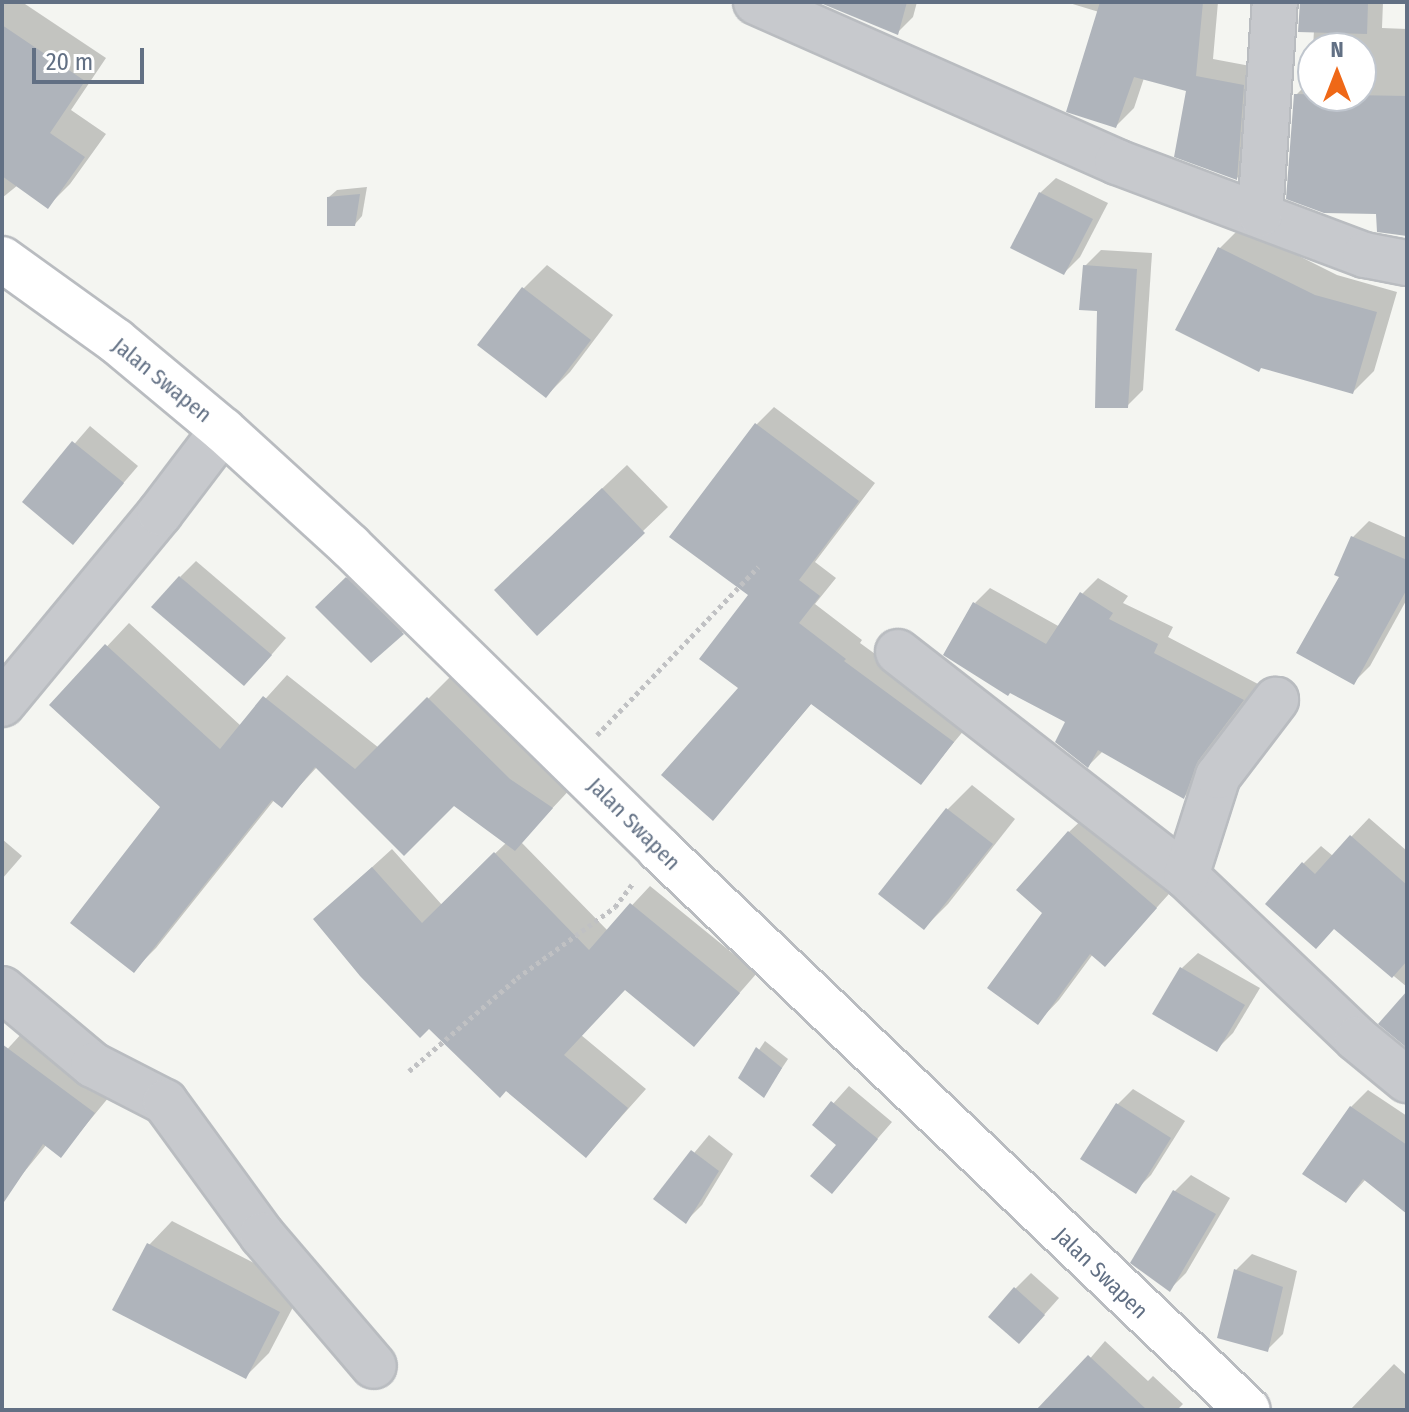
<!DOCTYPE html>
<style>
body{margin:0}
#map{position:relative;width:1409px;height:1412px;overflow:hidden;background:#f4f5f1;font-family:"Fira Sans Condensed",sans-serif}
div>[style]{position:absolute}
[style*='--x']{left:calc(var(--x)*1px);top:calc(var(--y)*1px);width:calc(var(--w)*1px);rotate:calc(var(--a)*1deg)}
.shadow>*{inset:0;background:#0003}
.building>*{inset:0;background:#afb4bb}
.path>*{height:5px;margin-top:-2.5px;transform-origin:0;background:repeating-linear-gradient(90deg,#c0c1c3 0 4px,transparent 0 8px)}
.roads{filter:drop-shadow(2px 0 #b9bcc0) drop-shadow(-2px 0 #b9bcc0) drop-shadow(0 2px #b9bcc0) drop-shadow(0 -2px #b9bcc0)}
.minor>*{height:44px;margin:-22px;padding:0 22px;transform-origin:22px;border-radius:22px;background:#c7c9cd}
.major>*{height:44px;margin:-22px;padding:0 22px;transform-origin:22px;border-radius:22px;background:#fff}
span{translate:-50% -50%;white-space:nowrap;text-align:center;line-height:1.15;-webkit-text-stroke:8px #fff;paint-order:stroke}
.street-label{font-size:22px;color:#627084}
.frame{position:absolute;inset:0;border:4px solid #627084;pointer-events:none}
.north{position:absolute;left:1297px;top:32px;width:80px;height:80px;box-sizing:border-box;background:#fff;border:2px solid #c0c6ce;border-radius:50%;rotate:0deg;font-size:22px;font-weight:700;line-height:32px;text-align:center;color:#627084}
.north::after{content:'';display:block;margin:auto;width:28px;height:36px;background:#ef6817;clip-path:polygon(50% 0,100% 100%,50% 72%,0 100%)}
.scale{position:absolute;left:32px;top:48px;width:112px;height:36px;box-sizing:border-box;border:4px solid #627084;border-top:0;padding-left:10px;font-size:24px;line-height:28px;white-space:nowrap;color:#627084;-webkit-text-stroke:6px #fff;paint-order:stroke}
</style>
<div id="map">
<div class="shadow">
<div style="clip-path:polygon(2px 2px,22px 2px,106px 58px,71px 110px,106px 134px,70px 184px,48px 206px,18px 185px,2px 198px)"></div>
<div style="clip-path:polygon(851px 2px,917px 2px,913px 17px,897px 33px)"></div>
<div style="clip-path:polygon(1066px 2px,1218px 2px,1213px 59px,1261px 68px,1254px 160px,1237px 178px,1188px 90px,1144px 78px,1134px 108px,1116px 126px,1099px 12px)"></div>
<div style="clip-path:polygon(1302px 2px,1383px 2px,1382px 28px,1407px 29px,1407px 234px,1378px 212px,1296px 95px,1312px 79px,1313px 48px,1313px 96px,1361px 96px,1361px 48px,1313px 48px,1314px 30px)"></div>
<div style="clip-path:polygon(1056px 178px,1108px 203px,1080px 257px,1064px 273px,1040px 193px)"></div>
<div style="clip-path:polygon(367px 187px,362px 216px,355px 224px,329px 197px,337px 190px)"></div>
<div style="clip-path:polygon(1241px 227px,1337px 275px,1397px 292px,1374px 371px,1353px 392px,1262px 366px,1178px 329px,1220px 248px)"></div>
<div style="clip-path:polygon(1101px 250px,1152px 253px,1143px 390px,1127px 406px,1085px 266px)"></div>
<div style="clip-path:polygon(547px 265px,613px 315px,570px 372px,546px 396px,523px 289px)"></div>
<div style="clip-path:polygon(774px 407px,875px 483px,815px 562px,836px 578px,815px 604px,862px 640px,860px 643px,970px 723px,921px 782px,812px 703px,713px 818px,741px 688px,751px 594px,757px 424px)"></div>
<div style="clip-path:polygon(90px 426px,138px 466px,73px 542px,24px 502px)"></div>
<div style="clip-path:polygon(627px 465px,668px 507px,537px 633px,520px 566px)"></div>
<div style="clip-path:polygon(1369px 521px,1407px 538px,1407px 599px,1370px 666px,1354px 682px,1342px 576px,1353px 537px)"></div>
<div style="clip-path:polygon(196px 561px,286px 638px,260px 668px,180px 577px)"></div>
<div style="clip-path:polygon(363px 562px,419px 617px,371px 660px,318px 607px)"></div>
<div style="clip-path:polygon(1098px 578px,1128px 596px,1123px 603px,1173px 627px,1168px 637px,1258px 684px,1213px 743px,1200px 781px,1184px 797px,1103px 751px,1088px 766px,1068px 721px,975px 603px,990px 588px,1060px 627px,1082px 594px)"></div>
<div style="clip-path:polygon(129px 623px,241px 726px,287px 675px,379px 748px,451px 676px,533px 757px,574px 785px,521px 842px,608px 931px,650px 886px,757px 973px,694px 1045px,626px 987px,581px 1035px,646px 1089px,586px 1156px,315px 919px,392px 849px,442px 905px,507px 842px,454px 804px,317px 767px,282px 805px,275px 799px,156px 948px,134px 970px,163px 807px,52px 705px)"></div>
<div style="clip-path:polygon(972px 785px,1015px 819px,948px 904px,924px 928px,881px 894px,948px 809px)"></div>
<div style="clip-path:polygon(1091px 811px,1177px 885px,1105px 965px,1093px 954px,1059px 1000px,1038px 1022px,1044px 912px,1069px 832px)"></div>
<div style="clip-path:polygon(1369px 818px,1407px 851px,1407px 987px,1335px 927px,1303px 864px,1321px 846px,1333px 856px)"></div>
<div style="clip-path:polygon(2px 839px,22px 856px,2px 879px)"></div>
<div style="clip-path:polygon(1198px 953px,1260px 988px,1233px 1033px,1217px 1049px,1182px 968px)"></div>
<div style="clip-path:polygon(23px 1032px,109px 1097px,61px 1155px,47px 1144px,16px 1182px,2px 1173px,2px 1055px)"></div>
<div style="clip-path:polygon(765px 1041px,788px 1059px,764px 1095px,740px 1078px)"></div>
<div style="clip-path:polygon(849px 1086px,892px 1122px,832px 1191px,839px 1145px,814px 1125px)"></div>
<div style="clip-path:polygon(1133px 1089px,1185px 1121px,1151px 1175px,1135px 1191px,1117px 1105px)"></div>
<div style="clip-path:polygon(1368px 1090px,1407px 1116px,1407px 1211px,1366px 1179px,1346px 1201px,1351px 1107px)"></div>
<div style="clip-path:polygon(709px 1135px,733px 1154px,702px 1205px,686px 1221px,656px 1199px)"></div>
<div style="clip-path:polygon(1191px 1175px,1230px 1198px,1186px 1273px,1170px 1289px,1132px 1262px,1175px 1191px)"></div>
<div style="clip-path:polygon(172px 1221px,303px 1288px,269px 1353px,245px 1377px,149px 1245px)"></div>
<div style="clip-path:polygon(1252px 1254px,1297px 1271px,1283px 1334px,1267px 1350px,1236px 1270px)"></div>
<div style="clip-path:polygon(1031px 1273px,1059px 1298px,1035px 1325px,1015px 1289px)"></div>
<div style="clip-path:polygon(1105px 1341px,1148px 1381px,1153px 1376px,1183px 1404px,1177px 1410px,1046px 1410px)"></div>
<div style="clip-path:polygon(1394px 1364px,1407px 1376px,1407px 1410px,1350px 1410px)"></div>
</div>
<div class="building">
<div style="clip-path:polygon(818px 2px,907px 2px,898px 35px)"></div>
<div style="clip-path:polygon(1100px 2px,1203px 2px,1196px 76px,1244px 85px,1237px 180px,1174px 157px,1186px 91px,1134px 77px,1116px 128px,1066px 112px)"></div>
<div style="clip-path:polygon(1300px 2px,1368px 2px,1367px 34px,1298px 32px)"></div>
<div style="clip-path:polygon(2px 25px,85px 81px,50px 133px,85px 157px,48px 209px,2px 176px)"></div>
<div style="clip-path:polygon(1294px 94px,1407px 96px,1407px 236px,1377px 232px,1376px 214px,1324px 213px,1286px 199px)"></div>
<div style="clip-path:polygon(1039px 192px,1093px 219px,1064px 275px,1010px 248px)"></div>
<div style="clip-path:polygon(360px 194px,355px 226px,327px 226px,327px 197px)"></div>
<div style="clip-path:polygon(1218px 247px,1315px 295px,1377px 312px,1353px 394px,1261px 368px,1259px 372px,1175px 330px)"></div>
<div style="clip-path:polygon(1083px 265px,1137px 269px,1128px 408px,1095px 408px,1097px 311px,1079px 310px)"></div>
<div style="clip-path:polygon(522px 287px,591px 340px,546px 398px,477px 345px)"></div>
<div style="clip-path:polygon(755px 423px,859px 501px,799px 580px,820px 596px,799px 623px,846px 659px,844px 661px,954px 742px,921px 785px,811px 704px,713px 821px,661px 775px,738px 688px,699px 659px,748px 595px,669px 537px)"></div>
<div style="clip-path:polygon(72px 441px,124px 483px,73px 545px,22px 502px)"></div>
<div style="clip-path:polygon(602px 488px,645px 533px,537px 636px,494px 590px)"></div>
<div style="clip-path:polygon(1351px 536px,1407px 560px,1407px 589px,1354px 685px,1296px 653px,1339px 577px,1334px 575px)"></div>
<div style="clip-path:polygon(179px 576px,272px 655px,244px 686px,151px 607px)"></div>
<div style="clip-path:polygon(346px 577px,404px 634px,371px 663px,315px 607px)"></div>
<div style="clip-path:polygon(1080px 592px,1113px 613px,1109px 619px,1158px 644px,1154px 653px,1244px 700px,1198px 761px,1184px 799px,1098px 750px,1088px 768px,1055px 742px,1065px 722px,1010px 693px,1008px 696px,943px 655px,973px 602px,1046px 644px)"></div>
<div style="clip-path:polygon(105px 644px,220px 749px,263px 696px,355px 769px,427px 697px,510px 779px,553px 808px,515px 851px,454px 806px,404px 856px,315px 767px,282px 808px,272px 800px,134px 973px,70px 923px,160px 807px,49px 705px)"></div>
<div style="clip-path:polygon(946px 808px,993px 844px,924px 930px,878px 894px)"></div>
<div style="clip-path:polygon(1068px 831px,1157px 908px,1105px 967px,1090px 954px,1038px 1025px,987px 988px,1042px 913px,1016px 890px)"></div>
<div style="clip-path:polygon(1350px 835px,1407px 885px,1407px 961px,1392px 978px,1334px 929px,1316px 949px,1265px 904px,1302px 862px,1315px 874px)"></div>
<div style="clip-path:polygon(494px 852px,589px 950px,630px 903px,740px 993px,694px 1047px,625px 990px,564px 1055px,628px 1108px,586px 1158px,506px 1091px,500px 1098px,429px 1029px,420px 1038px,360px 976px,313px 919px,372px 867px,422px 923px)"></div>
<div style="clip-path:polygon(1180px 967px,1245px 1005px,1217px 1052px,1152px 1014px)"></div>
<div style="clip-path:polygon(1407px 991px,1407px 1048px,1378px 1024px)"></div>
<div style="clip-path:polygon(2px 1044px,95px 1113px,61px 1158px,43px 1144px,2px 1205px)"></div>
<div style="clip-path:polygon(756px 1047px,782px 1068px,764px 1098px,738px 1078px)"></div>
<div style="clip-path:polygon(831px 1101px,878px 1139px,832px 1194px,810px 1176px,836px 1145px,812px 1125px)"></div>
<div style="clip-path:polygon(1116px 1103px,1171px 1138px,1136px 1194px,1080px 1159px)"></div>
<div style="clip-path:polygon(1350px 1106px,1407px 1145px,1407px 1214px,1363px 1179px,1346px 1203px,1302px 1174px)"></div>
<div style="clip-path:polygon(691px 1150px,719px 1171px,686px 1224px,653px 1199px)"></div>
<div style="clip-path:polygon(1173px 1190px,1216px 1214px,1170px 1292px,1130px 1263px)"></div>
<div style="clip-path:polygon(147px 1243px,280px 1312px,246px 1379px,112px 1310px)"></div>
<div style="clip-path:polygon(1234px 1269px,1283px 1287px,1268px 1352px,1217px 1338px)"></div>
<div style="clip-path:polygon(1014px 1287px,1045px 1315px,1019px 1344px,988px 1317px)"></div>
<div style="clip-path:polygon(1088px 1355px,1147px 1410px,1036px 1410px)"></div>
</div>
<div class="path">
<div style="--x:597;--y:735;--w:233;--a:-46.2"></div>
<div style="--x:409;--y:1071;--w:143;--a:-40.7"></div>
<div style="--x:517;--y:978;--w:121;--a:-35.9"></div>
<div style="--x:615;--y:907;--w:31;--a:-53"></div>
</div>
<div class="roads">
<div class="minor">
<div style="--x:756;--y:2;--w:395;--a:23.9"></div>
<div style="--x:1117;--y:162;--w:265;--a:20.6"></div>
<div style="--x:1365;--y:255;--w:43;--a:10.8"></div>
<div style="--x:1260;--y:214;--w:213;--a:-86"></div>
<div style="--x:898;--y:652;--w:365;--a:37.9"></div>
<div style="--x:1186;--y:876;--w:236;--a:43.6"></div>
<div style="--x:1357;--y:1039;--w:65;--a:39.4"></div>
<div style="--x:2;--y:704;--w:248;--a:-50.4"></div>
<div style="--x:160;--y:513;--w:104;--a:-52.8"></div>
<div style="--x:1186;--y:876;--w:105;--a:-72.3"></div>
<div style="--x:1218;--y:776;--w:96;--a:-52.7"></div>
<div style="--x:2;--y:989;--w:119;--a:39.9"></div>
<div style="--x:93;--y:1065;--w:81;--a:27.2"></div>
<div style="--x:165;--y:1102;--w:165;--a:53.9"></div>
<div style="--x:262;--y:1235;--w:172;--a:49.5"></div>
</div>
<div class="major">
<div style="--x:2;--y:259;--w:140;--a:35.7"></div>
<div style="--x:116;--y:341;--w:139;--a:39.8"></div>
<div style="--x:223;--y:430;--w:172;--a:42.4"></div>
<div style="--x:350;--y:546;--w:433;--a:44.4"></div>
<div style="--x:659;--y:849;--w:813;--a:43.61"></div>
</div>
</div>
<div class="street-label">
<span style="left:162px;top:380px;rotate:39deg">Jalan Swapen</span>
<span style="left:634px;top:824px;rotate:45deg">Jalan Swapen</span>
<span style="left:1101px;top:1273px;rotate:44deg">Jalan Swapen</span>
</div>
<div class="frame"></div>
<div class="north">N</div>
<div class="scale">20 m</div>
</div>
